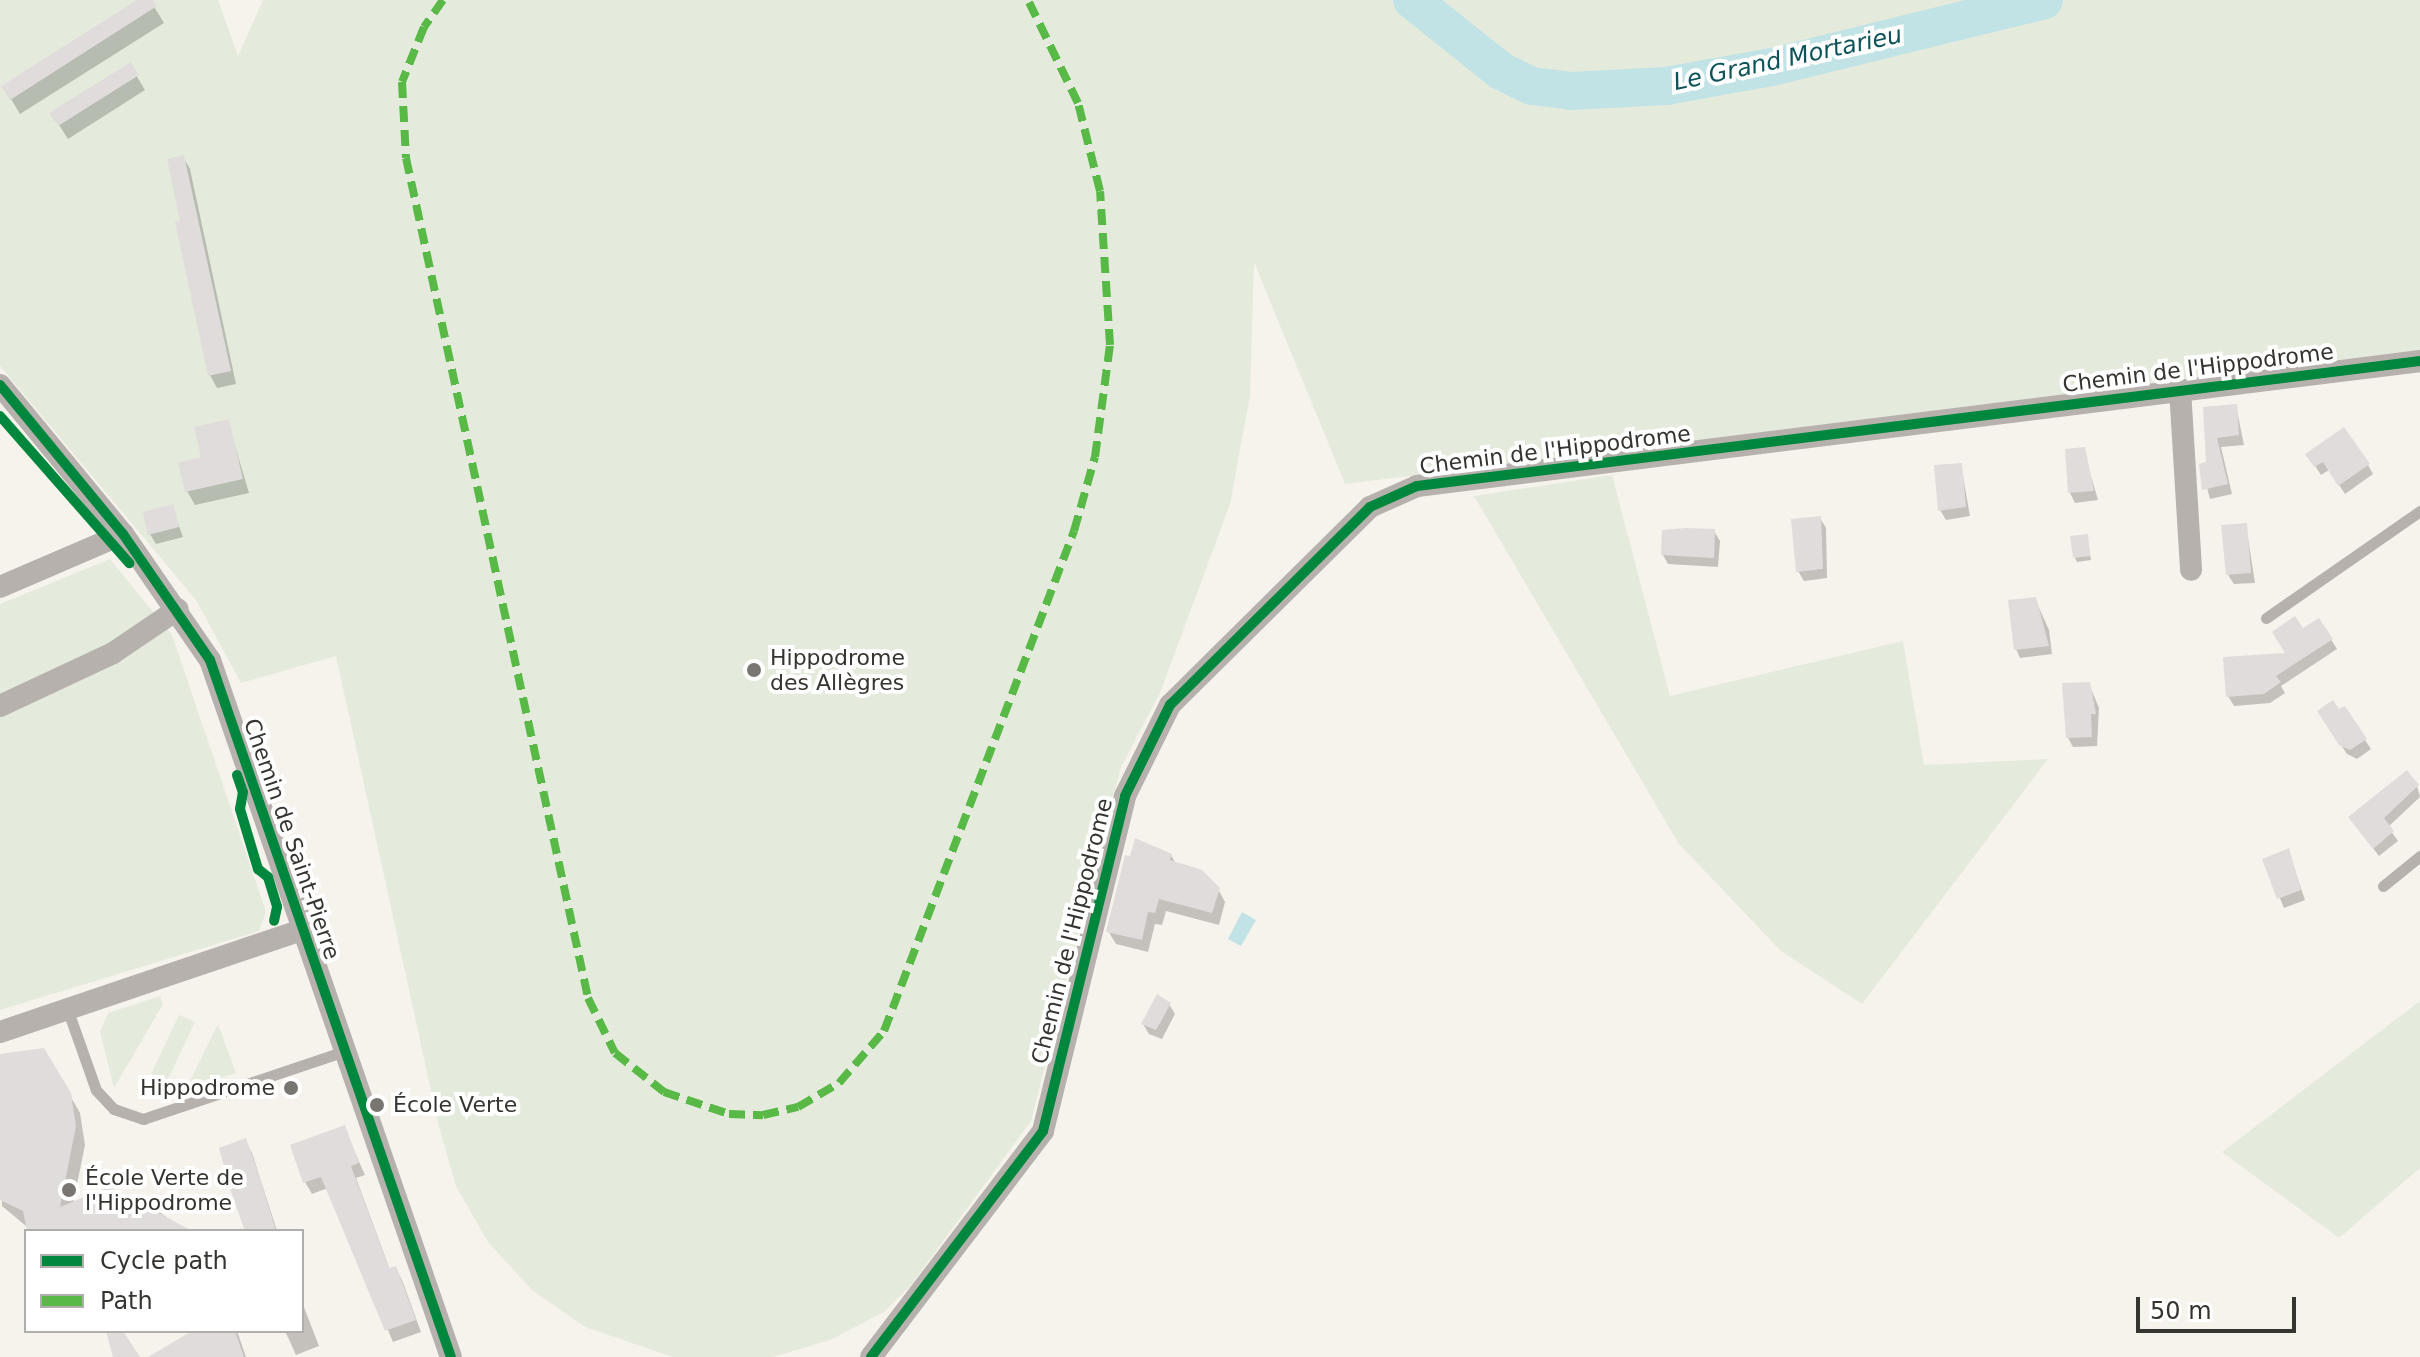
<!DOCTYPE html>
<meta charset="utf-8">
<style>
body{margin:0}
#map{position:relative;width:2420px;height:1357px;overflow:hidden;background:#f6f2ec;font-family:"DejaVu Sans",sans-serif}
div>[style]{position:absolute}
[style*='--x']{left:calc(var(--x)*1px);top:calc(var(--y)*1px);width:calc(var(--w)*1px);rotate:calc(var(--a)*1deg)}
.green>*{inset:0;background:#e5ebdc}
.water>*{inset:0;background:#c2e3e5}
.shadow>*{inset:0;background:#0003}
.river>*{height:38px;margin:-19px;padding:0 19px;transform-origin:19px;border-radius:19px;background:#c2e3e5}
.building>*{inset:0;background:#dfdcdb}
.lane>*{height:11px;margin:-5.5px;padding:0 5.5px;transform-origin:5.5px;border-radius:5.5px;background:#b7b1ae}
.street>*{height:22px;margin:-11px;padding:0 11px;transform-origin:11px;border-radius:11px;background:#b7b1ae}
.quiet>*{height:8px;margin-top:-4px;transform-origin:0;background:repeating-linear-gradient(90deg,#58b947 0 16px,transparent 0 24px)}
.cycleway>*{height:10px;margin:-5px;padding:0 5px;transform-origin:5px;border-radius:5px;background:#00873e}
.dots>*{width:22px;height:22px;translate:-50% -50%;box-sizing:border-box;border:4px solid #fff;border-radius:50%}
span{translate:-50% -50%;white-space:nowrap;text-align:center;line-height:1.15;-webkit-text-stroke:8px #fff;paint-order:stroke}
.street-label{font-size:22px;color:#363430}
.poi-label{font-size:22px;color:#363430}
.left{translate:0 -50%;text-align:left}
.right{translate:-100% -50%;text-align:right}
.water-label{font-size:24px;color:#0c545a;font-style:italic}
.legend{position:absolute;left:24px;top:1229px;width:280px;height:104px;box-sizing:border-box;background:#fff;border:2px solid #afaeac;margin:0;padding:10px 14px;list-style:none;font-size:24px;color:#363430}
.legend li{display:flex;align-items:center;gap:16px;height:40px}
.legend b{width:40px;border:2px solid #afaeac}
.scale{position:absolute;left:2136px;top:1297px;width:160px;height:36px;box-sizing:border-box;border:4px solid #363430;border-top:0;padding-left:10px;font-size:24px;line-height:28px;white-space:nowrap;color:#363430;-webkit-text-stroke:6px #fff;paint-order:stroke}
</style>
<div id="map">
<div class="green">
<div style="clip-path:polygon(0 0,218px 0,238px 56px,263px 0,2420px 0,2420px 350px,1345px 484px,1254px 262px,1250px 395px,1230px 504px,1160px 693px,1121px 767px,1031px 1121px,911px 1285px,884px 1312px,830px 1340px,773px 1357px,673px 1357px,585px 1327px,532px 1290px,488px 1242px,456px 1186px,439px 1127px,336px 656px,241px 683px,196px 600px,0 366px)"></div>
<div style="clip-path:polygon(1612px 475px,1670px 696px,1903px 641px,1924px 765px,2048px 759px,1862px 1004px,1781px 951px,1679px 844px,1474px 496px)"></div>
<div style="clip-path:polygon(110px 559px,172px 635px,266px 912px,259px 931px,0 1010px,0 604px)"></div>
<div style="clip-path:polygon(160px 996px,163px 1004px,114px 1088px,100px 1032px,108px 1013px)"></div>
<div style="clip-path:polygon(2420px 1001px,2420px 1168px,2339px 1238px,2222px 1152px)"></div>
<div style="clip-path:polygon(179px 1015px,195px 1022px,167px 1081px,151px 1074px)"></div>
<div style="clip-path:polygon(218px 1024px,236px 1073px,186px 1089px)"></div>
</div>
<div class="water">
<div style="clip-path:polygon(1242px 912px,1256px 920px,1241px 946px,1228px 939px)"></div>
</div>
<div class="shadow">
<div style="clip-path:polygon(141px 0,150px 0,164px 23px,20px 114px,3px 86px)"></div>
<div style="clip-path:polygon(130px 65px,145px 90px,68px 139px,52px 114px)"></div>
<div style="clip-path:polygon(183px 157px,190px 169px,236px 384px,217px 388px,210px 375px,183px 223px)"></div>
<div style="clip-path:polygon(2236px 406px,2244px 445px,2221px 447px,2232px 494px,2210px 499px,2201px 465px,2208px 464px,2205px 409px)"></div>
<div style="clip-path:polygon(228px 422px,249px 493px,195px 505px,187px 491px)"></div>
<div style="clip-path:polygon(2083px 449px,2098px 500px,2075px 503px,2070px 493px)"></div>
<div style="clip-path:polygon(2308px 455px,2368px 465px,2373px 474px,2345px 494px,2329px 470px,2321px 475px)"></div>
<div style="clip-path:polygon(1961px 465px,1970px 516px,1946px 520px,1940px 510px)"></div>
<div style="clip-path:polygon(172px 507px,183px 537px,156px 544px,150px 534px)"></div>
<div style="clip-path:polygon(1820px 518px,1826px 528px,1827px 578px,1804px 581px,1798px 571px)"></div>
<div style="clip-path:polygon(2246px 525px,2255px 583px,2234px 584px,2228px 575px)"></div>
<div style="clip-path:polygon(1714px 531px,1720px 541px,1718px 567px,1668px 564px,1663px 555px)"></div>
<div style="clip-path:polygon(2087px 536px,2091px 560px,2077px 562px,2075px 558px)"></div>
<div style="clip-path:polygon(2035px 599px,2049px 630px,2052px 654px,2020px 658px,2016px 649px)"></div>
<div style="clip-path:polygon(2319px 620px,2337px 649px,2281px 686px,2285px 693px,2270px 703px,2234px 706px,2228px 696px,2288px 655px)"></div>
<div style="clip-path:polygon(2089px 684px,2099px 708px,2097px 746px,2073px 747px,2068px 738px)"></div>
<div style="clip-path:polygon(2325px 721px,2365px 740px,2371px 749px,2357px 759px,2347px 754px)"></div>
<div style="clip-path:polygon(2417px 786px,2420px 797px,2388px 827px,2398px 841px,2379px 856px,2350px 818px)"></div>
<div style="clip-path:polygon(2288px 850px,2305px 900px,2284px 908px,2264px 860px)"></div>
<div style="clip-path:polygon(1171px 855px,1176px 864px,1218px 889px,1225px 902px,1219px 925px,1166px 911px,1162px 925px,1155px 924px,1148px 952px,1116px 944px,1108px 931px,1131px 859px)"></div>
<div style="clip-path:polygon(1169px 1004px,1175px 1014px,1162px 1039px,1149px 1034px,1143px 1024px)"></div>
<div style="clip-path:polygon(44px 1050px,80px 1113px,85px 1145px,73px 1204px,116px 1192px,158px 1211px,185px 1231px,32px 1231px,2px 1206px,0 1065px)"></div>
<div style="clip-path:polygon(344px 1128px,365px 1175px,356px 1178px,390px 1270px,396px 1268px,402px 1280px,421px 1332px,393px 1342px,328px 1188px,312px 1194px,305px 1182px)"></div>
<div style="clip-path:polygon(245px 1141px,252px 1153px,277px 1231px,248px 1231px)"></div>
<div style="clip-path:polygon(302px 1302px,319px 1346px,296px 1355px,285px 1331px,302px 1331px)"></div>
<div style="clip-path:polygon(194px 1331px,237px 1331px,246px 1357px,152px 1357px)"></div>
</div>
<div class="river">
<div style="--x:1412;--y:0;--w:114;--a:38.6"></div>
<div style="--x:1501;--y:71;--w:34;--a:26"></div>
<div style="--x:1532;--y:86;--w:39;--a:7"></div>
<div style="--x:1571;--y:91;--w:95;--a:-3"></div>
<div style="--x:1666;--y:86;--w:108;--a:-10.2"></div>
<div style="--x:1772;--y:67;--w:280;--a:-13.8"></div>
</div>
<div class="building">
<div style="clip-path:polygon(137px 0,153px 0,157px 6px,10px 100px,1px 86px)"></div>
<div style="clip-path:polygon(131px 62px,139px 75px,58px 126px,49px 113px)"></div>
<div style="clip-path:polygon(184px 155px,231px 371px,208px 376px,175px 222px,180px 221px,167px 159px)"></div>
<div style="clip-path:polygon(2237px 404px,2239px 435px,2217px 438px,2228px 484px,2202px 490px,2199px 464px,2206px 462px,2203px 407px)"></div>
<div style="clip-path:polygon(229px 419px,243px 479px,185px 492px,178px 463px,201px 457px,194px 427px)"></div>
<div style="clip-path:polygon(2344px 427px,2370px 464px,2338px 486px,2323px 462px,2314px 467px,2305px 454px)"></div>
<div style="clip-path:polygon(2085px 447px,2094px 491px,2068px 493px,2065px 449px)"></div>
<div style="clip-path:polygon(1962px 463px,1966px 507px,1938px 511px,1934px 465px)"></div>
<div style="clip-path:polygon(173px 504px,179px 527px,148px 535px,143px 512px)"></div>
<div style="clip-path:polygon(1821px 516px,1823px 569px,1796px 572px,1791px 519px)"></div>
<div style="clip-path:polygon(2247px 523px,2251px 573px,2226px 575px,2221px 525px)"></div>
<div style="clip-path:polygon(1686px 528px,1715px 529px,1714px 558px,1661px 555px,1662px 530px)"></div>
<div style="clip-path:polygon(2088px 534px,2090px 556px,2073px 558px,2070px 536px)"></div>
<div style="clip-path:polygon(2036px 597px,2049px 646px,2014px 650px,2008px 600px)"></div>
<div style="clip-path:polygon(2295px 616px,2303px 628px,2319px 618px,2333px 639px,2276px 676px,2281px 682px,2264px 694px,2226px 697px,2223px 657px,2285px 653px,2272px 632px)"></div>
<div style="clip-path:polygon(2090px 682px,2096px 714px,2091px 714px,2092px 737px,2066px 738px,2062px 683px)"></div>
<div style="clip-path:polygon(2333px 700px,2339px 709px,2345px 706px,2367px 739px,2350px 750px,2339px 745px,2317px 711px)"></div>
<div style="clip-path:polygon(2407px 770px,2419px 785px,2384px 818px,2394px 831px,2373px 849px,2348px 817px)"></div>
<div style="clip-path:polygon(1135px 838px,1172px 854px,1170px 860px,1202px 870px,1220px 888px,1212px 913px,1159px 899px,1155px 913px,1148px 912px,1142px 940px,1106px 932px,1125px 855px,1130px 856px)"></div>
<div style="clip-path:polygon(2289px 848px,2301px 890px,2277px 899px,2262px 859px)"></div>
<div style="clip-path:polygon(1157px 994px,1171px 1003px,1156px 1030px,1141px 1024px)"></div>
<div style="clip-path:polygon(44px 1048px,71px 1093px,76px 1126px,60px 1207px,106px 1188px,116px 1190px,192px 1231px,27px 1231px,23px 1211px,0 1200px,0 1054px)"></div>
<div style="clip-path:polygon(345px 1125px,359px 1163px,351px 1166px,389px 1268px,396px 1266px,416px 1320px,385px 1331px,321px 1177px,303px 1183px,290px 1145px)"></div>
<div style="clip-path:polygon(246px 1138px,261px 1181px,276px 1231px,245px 1231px,231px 1192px,219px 1148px)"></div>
<div style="clip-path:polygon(106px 1331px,123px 1331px,140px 1357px,113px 1357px)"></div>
<div style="clip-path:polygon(192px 1331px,235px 1331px,244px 1357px,148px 1357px)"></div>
</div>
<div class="lane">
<div style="--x:2266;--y:618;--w:188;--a:-34.8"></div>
<div style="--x:2383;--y:886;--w:48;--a:-39"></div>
<div style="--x:68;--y:1011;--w:84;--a:70.5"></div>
<div style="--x:96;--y:1090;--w:26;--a:47"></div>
<div style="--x:114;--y:1109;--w:31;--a:19"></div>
<div style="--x:143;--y:1119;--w:213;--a:-18.6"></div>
</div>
<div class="street">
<div style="--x:0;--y:385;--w:193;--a:50.5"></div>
<div style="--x:123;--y:534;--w:153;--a:55.4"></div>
<div style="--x:210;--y:660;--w:737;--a:70.93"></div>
<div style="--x:2180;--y:389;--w:181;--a:86.5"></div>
<div style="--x:0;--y:587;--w:134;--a:-23.3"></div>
<div style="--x:0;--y:706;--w:125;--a:-25.1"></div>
<div style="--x:113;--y:653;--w:78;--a:-34.1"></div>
<div style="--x:0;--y:1032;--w:318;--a:-18.7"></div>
<div style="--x:871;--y:1357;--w:284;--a:-52.7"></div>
<div style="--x:1043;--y:1131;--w:345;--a:-76.2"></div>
<div style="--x:1125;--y:796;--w:102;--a:-63.7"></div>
<div style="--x:1170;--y:705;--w:281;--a:-44.7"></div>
<div style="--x:1370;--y:507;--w:51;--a:-24.1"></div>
<div style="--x:1417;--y:486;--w:1011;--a:-7.1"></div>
</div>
<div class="quiet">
<div style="--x:443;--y:0;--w:33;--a:125"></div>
<div style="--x:424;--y:27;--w:59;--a:111.8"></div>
<div style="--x:402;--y:82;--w:76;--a:87"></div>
<div style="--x:406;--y:158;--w:859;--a:77.77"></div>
<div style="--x:588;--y:998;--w:61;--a:63.9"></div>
<div style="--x:615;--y:1053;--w:63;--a:38.5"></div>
<div style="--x:664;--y:1092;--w:69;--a:18.7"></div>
<div style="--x:729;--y:1114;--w:34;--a:2"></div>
<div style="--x:763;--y:1115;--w:36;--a:-13"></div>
<div style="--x:798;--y:1107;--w:48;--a:-30.3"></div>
<div style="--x:839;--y:1083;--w:69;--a:-49.1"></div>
<div style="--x:884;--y:1031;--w:535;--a:-69.19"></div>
<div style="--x:1074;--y:531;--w:77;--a:-74.2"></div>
<div style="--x:1095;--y:457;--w:113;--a:-82.4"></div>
<div style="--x:1110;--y:345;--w:154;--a:-93.7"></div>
<div style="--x:1100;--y:191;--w:91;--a:-104"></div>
<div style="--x:1078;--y:103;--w:114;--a:-115.9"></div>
</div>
<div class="cycleway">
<div style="--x:0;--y:385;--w:193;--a:50.5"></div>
<div style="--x:123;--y:534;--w:153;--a:55.4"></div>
<div style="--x:210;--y:660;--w:737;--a:70.93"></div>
<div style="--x:0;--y:416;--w:196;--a:48.7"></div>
<div style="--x:237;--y:775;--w:18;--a:71"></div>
<div style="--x:243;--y:792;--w:17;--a:100"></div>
<div style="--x:240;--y:809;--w:63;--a:73.3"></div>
<div style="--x:258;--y:869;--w:13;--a:39"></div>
<div style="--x:268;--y:877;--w:31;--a:73"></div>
<div style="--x:277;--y:907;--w:14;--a:102"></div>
<div style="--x:871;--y:1357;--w:284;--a:-52.7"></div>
<div style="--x:1043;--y:1131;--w:345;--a:-76.2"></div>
<div style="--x:1125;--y:796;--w:102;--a:-63.7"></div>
<div style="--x:1170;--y:705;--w:281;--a:-44.7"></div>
<div style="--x:1370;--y:507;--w:51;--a:-24.1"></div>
<div style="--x:1417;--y:486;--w:1011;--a:-7.1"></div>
</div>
<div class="dots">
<div style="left:754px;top:670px;background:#797672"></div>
<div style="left:291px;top:1088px;background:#797672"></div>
<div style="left:377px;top:1105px;background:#797672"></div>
<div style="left:69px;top:1190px;background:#797672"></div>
</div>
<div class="street-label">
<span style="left:2198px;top:368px;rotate:-7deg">Chemin de l'Hippodrome</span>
<span style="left:1555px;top:450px;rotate:-7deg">Chemin de l'Hippodrome</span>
<span style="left:292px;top:839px;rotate:71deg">Chemin de Saint-Pierre</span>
<span style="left:1072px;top:931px;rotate:-76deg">Chemin de l'Hippodrome</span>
</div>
<div class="poi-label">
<span class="left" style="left:770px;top:670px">Hippodrome<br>des Allègres</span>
<span class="right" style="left:275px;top:1088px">Hippodrome</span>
<span class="left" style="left:393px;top:1105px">École Verte</span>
<span class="left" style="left:85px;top:1190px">École Verte de<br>l'Hippodrome</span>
</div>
<div class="water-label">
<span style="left:1788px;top:59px;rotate:-12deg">Le Grand Mortarieu</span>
</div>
<ul class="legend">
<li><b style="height:10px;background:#00873e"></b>Cycle path</li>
<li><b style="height:10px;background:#58b947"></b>Path</li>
</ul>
<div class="scale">50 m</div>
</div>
